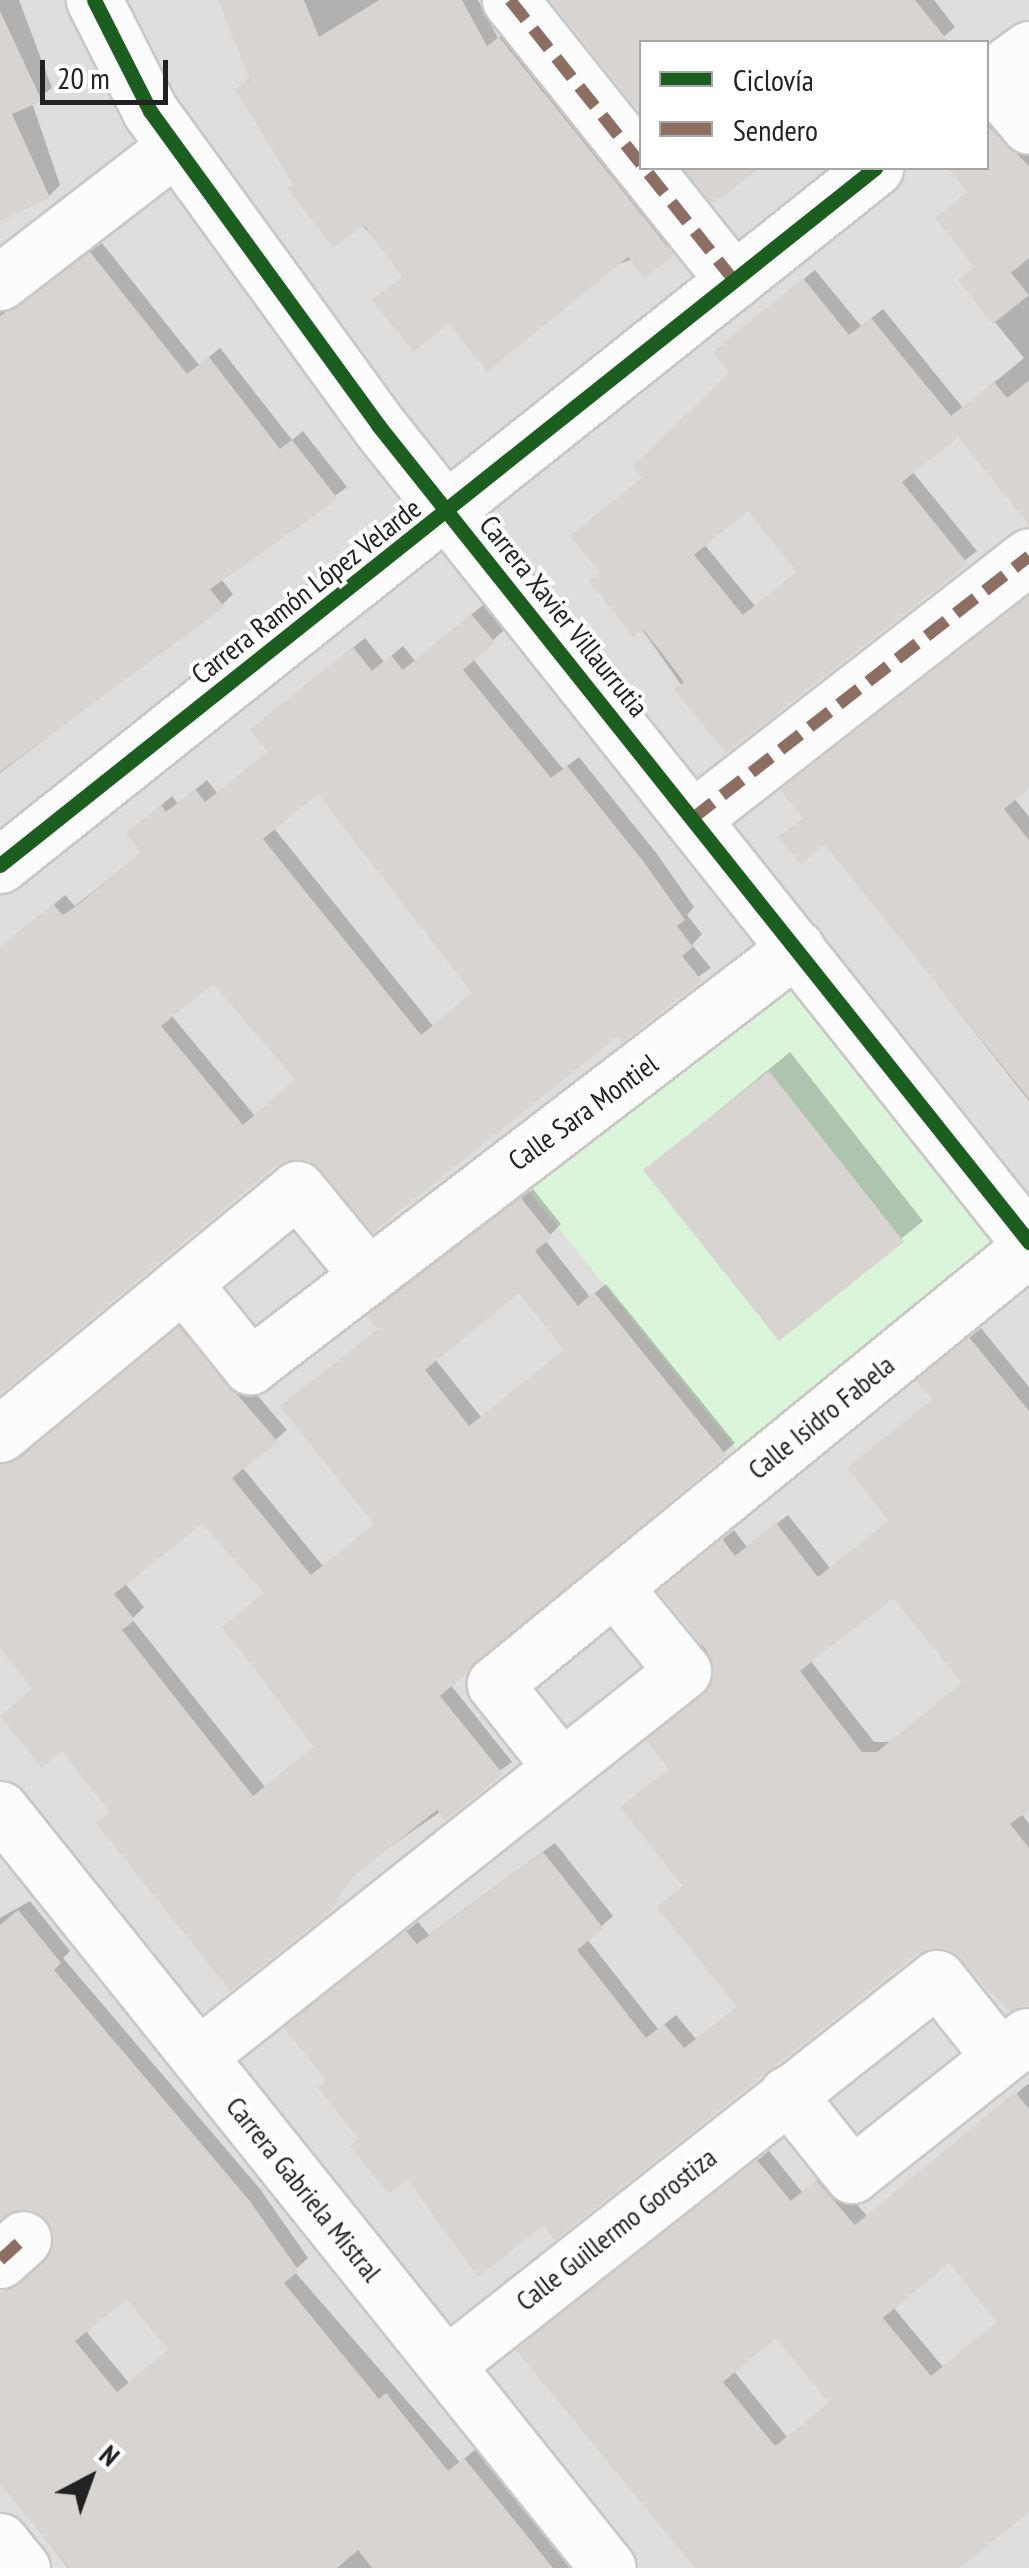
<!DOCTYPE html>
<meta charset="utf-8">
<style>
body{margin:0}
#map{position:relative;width:1029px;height:2568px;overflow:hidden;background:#f0eeeb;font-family:"PT Sans Narrow",sans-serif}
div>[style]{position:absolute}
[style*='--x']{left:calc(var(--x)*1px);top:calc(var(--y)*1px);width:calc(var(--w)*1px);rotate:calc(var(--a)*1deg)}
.residential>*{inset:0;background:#dfdedc}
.park>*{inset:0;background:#daf5da}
.shadow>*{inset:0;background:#0003}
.building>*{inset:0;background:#d7d4d2}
.roads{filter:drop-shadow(2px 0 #c9c8c7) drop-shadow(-2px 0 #c9c8c7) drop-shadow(0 2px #c9c8c7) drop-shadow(0 -2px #c9c8c7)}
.minor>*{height:55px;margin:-27.5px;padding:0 27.5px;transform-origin:27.5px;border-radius:27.5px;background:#fdfcfc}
.quiet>*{height:12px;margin-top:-6px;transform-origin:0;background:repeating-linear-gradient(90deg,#8d6e63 0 25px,transparent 0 37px)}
.cycleway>*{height:15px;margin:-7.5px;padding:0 7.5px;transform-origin:7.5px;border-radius:7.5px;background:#1b5e20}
span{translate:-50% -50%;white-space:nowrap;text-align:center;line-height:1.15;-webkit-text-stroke:8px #fff;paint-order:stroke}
.street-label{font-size:28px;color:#222}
.legend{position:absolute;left:639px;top:40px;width:350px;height:130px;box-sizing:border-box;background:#fff;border:2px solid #a7a7a7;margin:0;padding:12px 18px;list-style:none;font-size:30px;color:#222}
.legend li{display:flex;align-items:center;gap:20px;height:50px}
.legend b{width:50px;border:2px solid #a7a7a7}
.north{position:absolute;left:40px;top:2428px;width:100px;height:100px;-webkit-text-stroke:8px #fff;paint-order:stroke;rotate:41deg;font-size:28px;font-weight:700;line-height:40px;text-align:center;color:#222}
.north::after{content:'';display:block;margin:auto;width:35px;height:45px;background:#222;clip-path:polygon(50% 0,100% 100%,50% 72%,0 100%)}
.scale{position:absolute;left:40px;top:60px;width:128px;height:45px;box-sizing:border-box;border:5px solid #222;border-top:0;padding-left:12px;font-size:30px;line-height:35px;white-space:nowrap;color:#222;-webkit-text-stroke:8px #fff;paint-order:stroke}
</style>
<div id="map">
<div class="residential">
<div style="clip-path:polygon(evenodd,0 0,1029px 0,1029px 2568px,0 2568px,0 0,642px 42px,986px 42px,986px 168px,642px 168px,642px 42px)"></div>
</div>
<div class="park">
<div style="clip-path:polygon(796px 948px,1029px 1242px,754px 1472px,509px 1166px)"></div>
</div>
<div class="shadow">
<div style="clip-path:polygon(0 0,19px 0,52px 88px,32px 103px,60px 185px,49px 196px,0 200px)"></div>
<div style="clip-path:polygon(221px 0,478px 0,498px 38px,511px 28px,682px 243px,449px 320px,238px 89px,252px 77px)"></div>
<div style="clip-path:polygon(553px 0,934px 0,955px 27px,938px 42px,642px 42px)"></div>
<div style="clip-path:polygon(evenodd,999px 115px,1029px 150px,1029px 515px,958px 433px,912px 471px,977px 551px,726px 749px,602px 572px,644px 477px,733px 373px,727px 341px,815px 270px,861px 326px,883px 309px,963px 408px,1024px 358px,961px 280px,976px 266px,970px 191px,951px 168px,986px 168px,986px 125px,999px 115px,748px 507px,799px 571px,755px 606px,704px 544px,748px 507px)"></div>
<div style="clip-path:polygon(102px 243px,199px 365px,220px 348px,292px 440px,303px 431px,347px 487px,221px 579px,233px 594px,222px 605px,0 773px,0 313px)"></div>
<div style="clip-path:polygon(1029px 596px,1029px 785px,1014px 798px,1029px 817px,1029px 1101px,805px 816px)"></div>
<div style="clip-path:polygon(evenodd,483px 605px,504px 630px,473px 659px,563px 769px,579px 757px,657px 854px,694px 907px,687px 915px,702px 934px,692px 945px,711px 968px,618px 1032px,310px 1158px,277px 1162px,0 1390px,0 950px,65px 895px,75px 906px,144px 851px,140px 823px,172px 796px,178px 804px,207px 780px,217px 793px,270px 751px,264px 719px,365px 638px,384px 662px,403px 646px,415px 661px,483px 605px,319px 790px,475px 992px,433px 1026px,273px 827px,319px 790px,483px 605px,213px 980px,298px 1078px,255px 1116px,171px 1015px,213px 980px)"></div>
<div style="clip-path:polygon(790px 1052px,923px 1221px,779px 1338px,646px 1170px)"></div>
<div style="clip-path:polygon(evenodd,533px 1189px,561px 1224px,545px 1240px,590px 1297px,606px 1284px,735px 1443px,450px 1684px,512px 1762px,358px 1869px,328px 1910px,113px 1811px,63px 1748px,3px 1715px,35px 1687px,0 1644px,0 1453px,32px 1449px,191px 1318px,287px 1430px,242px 1467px,323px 1566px,377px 1523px,381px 1305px,533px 1189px,519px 1290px,566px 1349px,481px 1417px,435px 1359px,519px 1290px,533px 1189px,202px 1521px,267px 1592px,316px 1746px,265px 1787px,132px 1619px,144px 1607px,124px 1582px,202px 1521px)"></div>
<div style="clip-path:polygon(evenodd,981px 1328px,1029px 1387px,1029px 1806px,1021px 1813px,1029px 1824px,1029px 2005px,950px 1947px,918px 1951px,543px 2222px,408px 2176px,361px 2138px,298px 2017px,418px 1922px,429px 1935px,555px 1843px,613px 1916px,587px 1939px,658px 2029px,676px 2015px,696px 2039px,739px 2006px,686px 1885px,671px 1768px,716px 1677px,672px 1581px,734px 1530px,747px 1547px,788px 1515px,830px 1568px,891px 1520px,935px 1398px,930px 1370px,981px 1328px,894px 1594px,965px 1682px,890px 1742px,874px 1742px,810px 1660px,894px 1594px)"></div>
<div style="clip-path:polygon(evenodd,30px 1901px,70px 1951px,63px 1958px,260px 2189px,308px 2258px,294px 2271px,460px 2462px,476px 2449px,570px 2568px,68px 2568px,0 2480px,0 2296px,48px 2260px,56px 2233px,32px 2206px,0 2218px,0 1918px,30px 1901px,127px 2295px,170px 2349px,129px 2383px,85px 2330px,127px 2295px)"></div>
<div style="clip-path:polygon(evenodd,1029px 2083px,1029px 2509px,957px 2568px,699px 2568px,530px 2339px,769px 2151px,803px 2193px,828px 2171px,867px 2216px,1029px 2083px,950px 2260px,999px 2321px,943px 2367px,893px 2307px,950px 2260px,1029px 2083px,776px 2334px,832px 2402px,787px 2437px,733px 2370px,776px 2334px)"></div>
</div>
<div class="building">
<div style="clip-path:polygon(218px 0,304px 0,319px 37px,379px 0,462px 0,487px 46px,499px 37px,674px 255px,645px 278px,628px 257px,487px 372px,449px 323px,413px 352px,372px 300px,402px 277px,364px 225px,333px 248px,287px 188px,293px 184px,235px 89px,250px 80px)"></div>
<div style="clip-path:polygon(550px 0,915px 0,949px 42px,642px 42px,642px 115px)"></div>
<div style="clip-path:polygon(0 11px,42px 101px,12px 114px,50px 198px,0 221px)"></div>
<div style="clip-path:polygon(986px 124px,1029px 166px,1029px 258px,1011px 273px,1029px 295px,993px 324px,958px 280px,974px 267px,935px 218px,968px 192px,948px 168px,986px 168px)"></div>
<div style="clip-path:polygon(683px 168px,760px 168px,712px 204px)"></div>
<div style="clip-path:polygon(90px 252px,187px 374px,209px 357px,280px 449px,292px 440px,338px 499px,210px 589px,224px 607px,0 772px,0 316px)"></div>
<div style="clip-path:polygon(evenodd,803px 278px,849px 335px,871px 318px,951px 416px,994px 382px,1007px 398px,1029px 380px,1029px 525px,958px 437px,902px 482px,968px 564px,726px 753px,674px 689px,684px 682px,643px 629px,633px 637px,589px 581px,600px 572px,570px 536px,642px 478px,633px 466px,729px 373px,713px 352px,803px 278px,748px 511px,797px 572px,743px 615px,694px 555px,748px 511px)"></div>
<div style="clip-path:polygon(1029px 596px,1029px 788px,1004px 809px,1029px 840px,1029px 1099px,825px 845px,801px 864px,778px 837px,803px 818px,780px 790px)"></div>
<div style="clip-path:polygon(evenodd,471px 614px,495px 642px,463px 670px,551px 778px,567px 766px,646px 865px,685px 920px,677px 926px,693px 947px,682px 956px,702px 981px,622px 1042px,618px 1036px,373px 1232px,309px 1160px,278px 1164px,0 1394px,0 947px,53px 904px,63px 915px,78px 905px,141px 852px,126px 833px,161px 805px,166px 812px,195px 789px,205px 802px,268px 752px,250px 730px,353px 647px,372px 671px,391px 655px,403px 670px,471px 614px,318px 794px,472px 993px,421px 1035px,263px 839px,318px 794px,471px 614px,213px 984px,295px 1079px,243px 1125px,161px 1026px,213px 984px)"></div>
<div style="clip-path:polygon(769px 1071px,904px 1242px,779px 1341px,643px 1170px)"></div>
<div style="clip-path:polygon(evenodd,521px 1198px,552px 1237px,535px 1251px,578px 1306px,594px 1292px,726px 1455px,440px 1696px,503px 1774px,445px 1820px,437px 1810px,351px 1878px,330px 1912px,230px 1991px,96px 1823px,110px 1812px,62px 1751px,42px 1768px,0 1716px,33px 1689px,0 1648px,0 1464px,20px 1458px,179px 1327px,278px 1442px,232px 1478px,311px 1575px,374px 1524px,280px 1406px,378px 1329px,367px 1316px,521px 1198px,519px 1293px,564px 1350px,469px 1426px,425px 1370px,519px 1293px,521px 1198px,202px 1524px,264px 1593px,222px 1627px,314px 1747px,253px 1796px,122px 1630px,135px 1620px,114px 1594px,202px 1524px)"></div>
<div style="clip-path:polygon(evenodd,969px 1337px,1029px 1411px,1029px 1810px,1010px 1824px,1029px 1848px,1029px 2006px,1009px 2011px,949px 1949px,918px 1953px,555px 2240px,543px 2225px,478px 2277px,407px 2179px,389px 2194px,350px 2146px,359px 2139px,318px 2088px,327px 2081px,284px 2028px,406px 1931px,417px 1944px,543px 1852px,604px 1929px,577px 1950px,646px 2038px,664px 2024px,684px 2048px,737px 2007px,657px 1907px,683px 1886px,620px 1807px,669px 1769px,646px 1740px,714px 1677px,707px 1651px,658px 1591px,722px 1539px,735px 1556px,776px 1523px,818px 1577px,889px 1521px,847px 1468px,932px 1400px,916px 1380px,969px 1337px,893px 1598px,962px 1683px,877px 1752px,862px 1752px,800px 1671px,893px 1598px)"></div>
<div style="clip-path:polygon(evenodd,18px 1910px,61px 1963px,54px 1970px,249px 2200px,299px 2271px,284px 2283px,379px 2399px,386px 2393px,448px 2471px,464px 2458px,553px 2568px,372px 2568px,358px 2550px,337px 2568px,69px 2568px,0 2484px,0 2293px,44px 2262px,54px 2233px,31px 2209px,0 2218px,0 1925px,18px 1910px,127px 2299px,168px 2350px,117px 2392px,75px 2341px,127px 2299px)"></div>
<div style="clip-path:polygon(evenodd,1015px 2092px,1029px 2109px,1029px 2512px,960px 2568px,695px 2568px,516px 2350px,757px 2160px,791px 2201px,816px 2180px,855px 2225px,1015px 2092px,949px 2263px,997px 2322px,931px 2376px,883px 2318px,949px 2263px,1015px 2092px,776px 2338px,829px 2403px,775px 2446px,723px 2382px,776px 2338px)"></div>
</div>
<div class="roads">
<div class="minor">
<div style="--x:94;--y:0;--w:124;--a:63.2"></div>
<div style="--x:150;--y:111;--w:388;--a:54"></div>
<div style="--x:378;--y:425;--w:1045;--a:51.45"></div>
<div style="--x:510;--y:0;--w:359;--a:51.4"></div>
<div style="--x:989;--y:78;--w:62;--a:50.2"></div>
<div style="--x:986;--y:80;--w:53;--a:-35.8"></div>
<div style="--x:0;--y:282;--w:221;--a:-37.6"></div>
<div style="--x:693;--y:818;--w:426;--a:-37.9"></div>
<div style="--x:0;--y:865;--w:1119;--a:-38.54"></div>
<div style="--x:183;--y:1283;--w:107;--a:51.1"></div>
<div style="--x:250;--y:1366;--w:688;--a:-37.44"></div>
<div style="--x:0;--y:1434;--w:385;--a:-39.5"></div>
<div style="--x:297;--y:1189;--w:109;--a:50.6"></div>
<div style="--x:561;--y:1767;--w:106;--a:-128.5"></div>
<div style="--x:495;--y:1684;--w:689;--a:-39.23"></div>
<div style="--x:0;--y:1809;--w:972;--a:51.3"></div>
<div style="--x:198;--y:2056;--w:619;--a:-38.44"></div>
<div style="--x:683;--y:1671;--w:109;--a:-129.4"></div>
<div style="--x:787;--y:2094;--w:104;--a:51.3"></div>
<div style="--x:852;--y:2175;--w:223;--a:-38.5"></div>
<div style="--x:0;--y:2260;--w:31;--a:-42"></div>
<div style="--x:446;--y:2365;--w:625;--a:-38.24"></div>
<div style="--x:937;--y:1978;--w:101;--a:51.4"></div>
<div style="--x:0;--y:2541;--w:35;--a:51"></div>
</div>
</div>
<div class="quiet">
<div style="--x:510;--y:0;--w:359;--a:51.4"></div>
<div style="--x:693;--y:818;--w:426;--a:-37.9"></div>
<div style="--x:0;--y:2260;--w:31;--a:-42"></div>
</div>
<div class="cycleway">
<div style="--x:94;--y:0;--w:124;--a:63.2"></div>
<div style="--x:150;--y:111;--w:388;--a:54"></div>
<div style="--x:378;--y:425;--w:1045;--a:51.45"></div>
<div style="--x:0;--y:865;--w:1119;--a:-38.54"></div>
</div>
<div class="street-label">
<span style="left:306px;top:591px;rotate:-38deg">Carrera Ramón López Velarde</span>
<span style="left:564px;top:616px;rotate:51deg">Carrera Xavier Villaurrutia</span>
<span style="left:583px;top:1112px;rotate:-36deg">Calle Sara Montiel</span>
<span style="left:821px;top:1417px;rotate:-39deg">Calle Isidro Fabela</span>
<span style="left:304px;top:2189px;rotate:51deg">Carrera Gabriela Mistral</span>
<span style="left:616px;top:2229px;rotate:-38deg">Calle Guillermo Gorostiza</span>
</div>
<ul class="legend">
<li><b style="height:12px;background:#1b5e20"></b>Ciclovía</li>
<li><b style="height:12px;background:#8d6e63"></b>Sendero</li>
</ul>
<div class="north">N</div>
<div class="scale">20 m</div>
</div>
